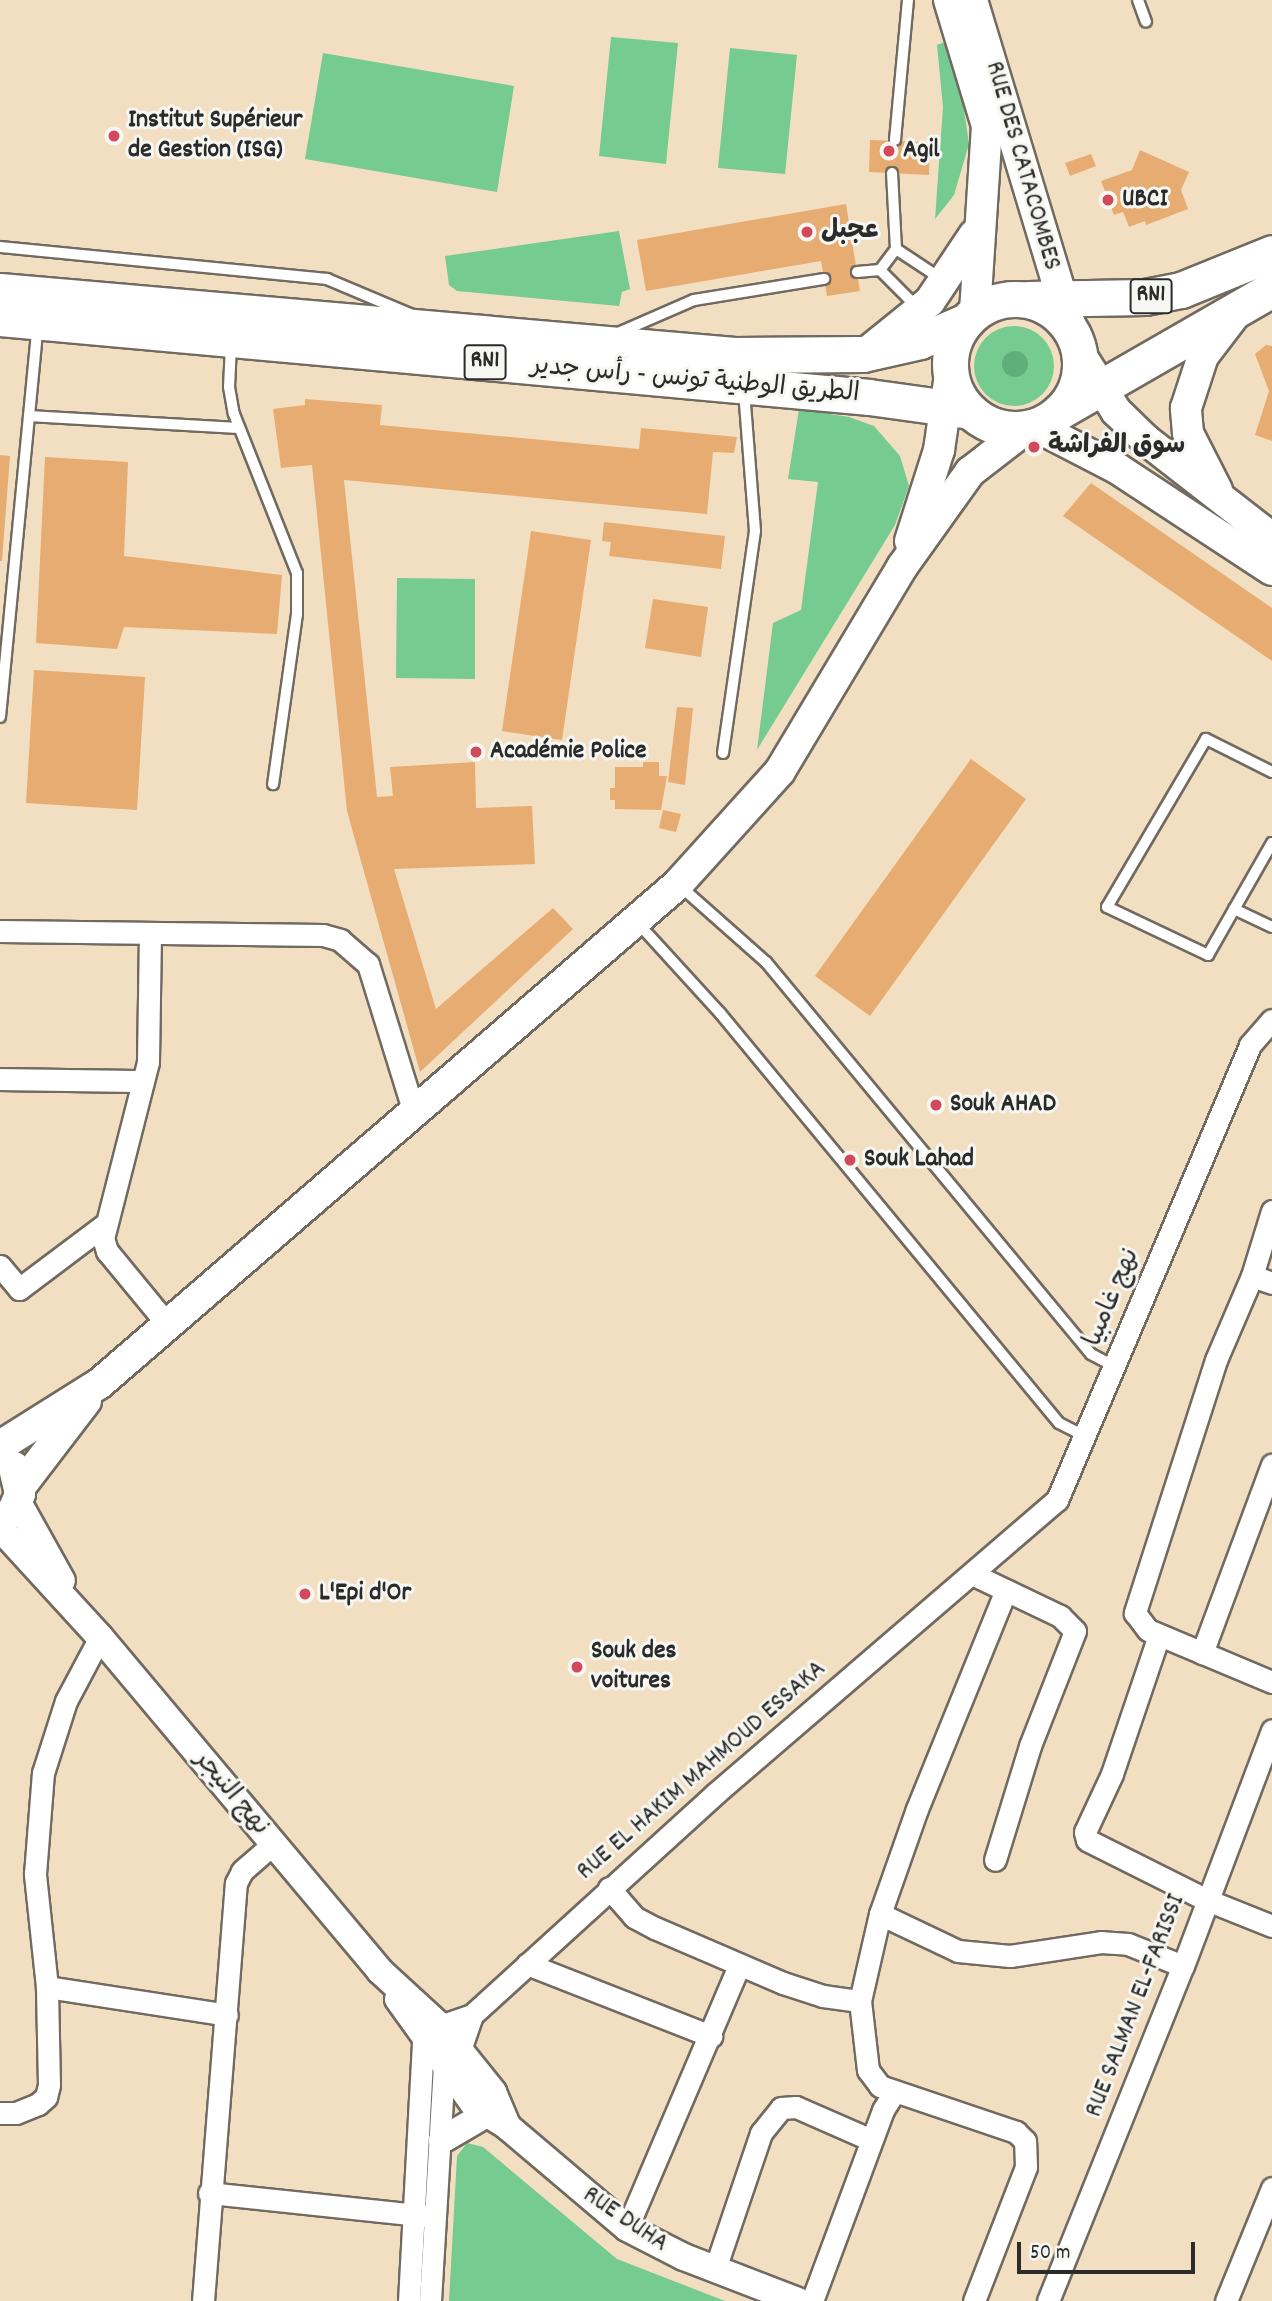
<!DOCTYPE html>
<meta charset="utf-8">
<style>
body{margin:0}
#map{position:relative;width:1272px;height:2301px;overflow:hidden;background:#f2dfc2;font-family:Dekko,"Playpen Sans Arabic",sans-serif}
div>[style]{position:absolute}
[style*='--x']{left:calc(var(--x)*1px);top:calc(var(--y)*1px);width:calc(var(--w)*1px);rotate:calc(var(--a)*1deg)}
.green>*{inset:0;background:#75cb90}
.round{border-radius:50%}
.forest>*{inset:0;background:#60af7a}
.building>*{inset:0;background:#e7ac71}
.roads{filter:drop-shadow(2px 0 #716a60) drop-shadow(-2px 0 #716a60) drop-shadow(0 2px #716a60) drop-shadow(0 -2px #716a60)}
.service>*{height:10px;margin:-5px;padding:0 5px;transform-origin:5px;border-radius:5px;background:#fff}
.minor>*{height:21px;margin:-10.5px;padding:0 10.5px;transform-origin:10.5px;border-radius:10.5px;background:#fff}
.tertiary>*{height:26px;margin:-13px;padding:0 13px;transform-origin:13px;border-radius:13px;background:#fff}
.secondary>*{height:30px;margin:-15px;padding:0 15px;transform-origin:15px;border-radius:15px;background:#fff}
.primary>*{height:35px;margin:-17.5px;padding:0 17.5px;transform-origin:17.5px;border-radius:17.5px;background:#fff}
.primary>.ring{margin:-17.5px;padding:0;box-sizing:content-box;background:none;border:35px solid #fff;border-radius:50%}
.dots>*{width:19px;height:19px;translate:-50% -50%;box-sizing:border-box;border:4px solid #f6f6f2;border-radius:50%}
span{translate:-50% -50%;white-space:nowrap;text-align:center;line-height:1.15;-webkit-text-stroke:6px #f6f6f2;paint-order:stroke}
.shield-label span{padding:2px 5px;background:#f6f6f2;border:2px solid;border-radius:5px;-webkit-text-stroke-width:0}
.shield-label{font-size:24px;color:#2b2b2b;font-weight:700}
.poi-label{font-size:26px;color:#2b2b2b;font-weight:700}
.left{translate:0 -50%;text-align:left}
.street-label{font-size:26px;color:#2b2b2b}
.scale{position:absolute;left:1017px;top:2242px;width:178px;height:32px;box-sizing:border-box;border:4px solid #2b2b2b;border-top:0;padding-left:9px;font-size:21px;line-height:24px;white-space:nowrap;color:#2b2b2b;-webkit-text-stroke:5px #f6f6f2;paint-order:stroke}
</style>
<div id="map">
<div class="green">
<div style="clip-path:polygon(611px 37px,678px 43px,666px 164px,599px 156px)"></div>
<div style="clip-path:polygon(945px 42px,955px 49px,969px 144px,954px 195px,935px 219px,943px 107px,937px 45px)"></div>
<div style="clip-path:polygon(730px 48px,797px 55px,785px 174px,718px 168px)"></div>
<div style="clip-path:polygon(323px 53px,514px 86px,497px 192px,305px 159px)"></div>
<div style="clip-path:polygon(619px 231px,630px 289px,622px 292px,619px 306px,457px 291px,449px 285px,445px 256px)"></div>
<div class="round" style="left:974px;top:326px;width:80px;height:80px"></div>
<div style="clip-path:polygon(799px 409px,849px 417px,874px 426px,900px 456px,909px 486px,895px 525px,757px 750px,773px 623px,801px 610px,818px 482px,788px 479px)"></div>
<div style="clip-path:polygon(397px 578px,475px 579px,475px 679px,396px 678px)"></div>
<div style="clip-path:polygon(467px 2143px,483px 2147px,617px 2259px,725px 2301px,449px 2301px,457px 2156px)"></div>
</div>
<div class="forest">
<div class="round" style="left:1002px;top:351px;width:26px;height:26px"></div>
</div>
<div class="building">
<div style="clip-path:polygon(870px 140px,930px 142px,929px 175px,869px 172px)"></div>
<div style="clip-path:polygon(1140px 150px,1189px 172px,1181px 190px,1188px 209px,1146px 225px,1145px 221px,1129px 227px,1123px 212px,1114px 215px,1101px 181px,1132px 170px)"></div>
<div style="clip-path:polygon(1091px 154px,1096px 166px,1070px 176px,1065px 163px)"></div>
<div style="clip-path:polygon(846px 204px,860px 291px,827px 296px,821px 261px,646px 291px,637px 240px)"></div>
<div style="clip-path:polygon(1266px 345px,1272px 346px,1272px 441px,1255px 435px,1269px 391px,1255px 354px)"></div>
<div style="clip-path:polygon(305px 399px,382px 405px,380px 425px,639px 449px,641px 428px,737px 437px,734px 453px,713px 452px,707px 514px,344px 480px,377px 797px,393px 796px,390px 767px,475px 762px,476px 808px,532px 806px,535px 864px,394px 869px,436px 1009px,553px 908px,573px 929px,420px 1072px,347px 811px,312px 465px,281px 468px,273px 409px,305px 405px)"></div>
<div style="clip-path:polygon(0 455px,10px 456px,2px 561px,0 561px)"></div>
<div style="clip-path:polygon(45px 457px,128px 462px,124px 556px,282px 575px,277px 634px,124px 627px,117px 649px,36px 643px)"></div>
<div style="clip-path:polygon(1091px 483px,1272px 608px,1272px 661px,1063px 516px)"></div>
<div style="clip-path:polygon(604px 522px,725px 536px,721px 569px,609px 556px,611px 542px,602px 541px)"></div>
<div style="clip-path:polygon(531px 531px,591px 540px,562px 740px,502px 731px)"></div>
<div style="clip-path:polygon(653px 599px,708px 607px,701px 657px,645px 648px)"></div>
<div style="clip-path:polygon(34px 670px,145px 677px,137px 810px,26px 803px)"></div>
<div style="clip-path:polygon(677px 707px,693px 708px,685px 785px,668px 782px)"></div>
<div style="clip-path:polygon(971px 759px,1026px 799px,870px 1016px,815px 976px)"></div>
<div style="clip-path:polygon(643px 762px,659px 762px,659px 776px,667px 776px,661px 810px,615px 809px,615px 800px,610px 800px,610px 788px,615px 788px,615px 767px,643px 767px)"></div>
<div style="clip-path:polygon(663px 810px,681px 814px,676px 832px,659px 828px)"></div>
</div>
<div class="roads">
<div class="service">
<div style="--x:1138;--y:0;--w:23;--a:70"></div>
<div style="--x:895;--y:140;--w:141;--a:-84.7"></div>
<div style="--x:0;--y:247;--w:329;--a:5.6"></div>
<div style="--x:327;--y:279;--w:90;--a:22.9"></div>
<div style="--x:896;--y:249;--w:56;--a:33.4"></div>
<div style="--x:880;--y:270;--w:54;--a:45"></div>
<div style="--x:857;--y:272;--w:23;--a:-5"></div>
<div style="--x:880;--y:270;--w:26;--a:-53"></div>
<div style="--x:896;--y:249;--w:76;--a:-93"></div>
<div style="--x:618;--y:333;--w:83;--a:-23.5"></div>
<div style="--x:694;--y:300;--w:132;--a:-9.2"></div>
<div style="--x:231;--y:345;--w:42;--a:92.7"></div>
<div style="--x:229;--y:387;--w:27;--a:80"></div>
<div style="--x:234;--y:414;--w:171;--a:68.4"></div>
<div style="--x:297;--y:573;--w:41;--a:90"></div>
<div style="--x:297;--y:614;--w:172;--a:98"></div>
<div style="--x:29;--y:416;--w:209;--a:3.3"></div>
<div style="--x:0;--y:717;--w:395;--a:-84.5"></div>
<div style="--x:723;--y:753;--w:224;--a:-81.8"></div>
<div style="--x:755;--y:531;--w:140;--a:-94.5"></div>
<div style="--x:1272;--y:772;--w:74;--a:-153.4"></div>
<div style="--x:1206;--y:739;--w:195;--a:120.5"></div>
<div style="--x:1107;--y:907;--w:112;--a:25.4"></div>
<div style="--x:1208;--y:955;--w:129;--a:-60.3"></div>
<div style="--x:680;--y:886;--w:115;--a:41.5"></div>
<div style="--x:766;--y:962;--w:509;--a:50.34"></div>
<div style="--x:1091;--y:1354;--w:26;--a:28"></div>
<div style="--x:1234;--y:909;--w:42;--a:25.3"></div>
<div style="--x:636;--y:921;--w:125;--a:47.6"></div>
<div style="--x:720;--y:1013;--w:532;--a:50.42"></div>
<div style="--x:1059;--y:1423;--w:30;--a:27"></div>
</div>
<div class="minor">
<div style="--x:0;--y:931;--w:323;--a:0.7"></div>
<div style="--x:323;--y:935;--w:18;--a:16"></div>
<div style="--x:340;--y:940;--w:37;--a:41"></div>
<div style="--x:368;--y:964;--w:156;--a:72.8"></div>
<div style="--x:150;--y:933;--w:129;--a:90.9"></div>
<div style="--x:148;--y:1062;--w:182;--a:104.3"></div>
<div style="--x:103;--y:1238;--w:14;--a:73"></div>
<div style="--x:107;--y:1251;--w:96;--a:50.5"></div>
<div style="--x:0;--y:1079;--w:143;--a:0.8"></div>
<div style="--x:1272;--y:1211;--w:68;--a:107.1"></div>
<div style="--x:1252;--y:1276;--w:91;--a:113.2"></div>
<div style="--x:1216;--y:1360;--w:266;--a:107.8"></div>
<div style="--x:1135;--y:1613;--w:21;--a:53"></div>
<div style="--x:1148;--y:1630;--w:134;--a:22.8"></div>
<div style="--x:0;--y:1266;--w:30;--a:50"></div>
<div style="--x:19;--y:1289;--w:105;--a:-36.9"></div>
<div style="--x:1252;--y:1276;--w:21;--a:19"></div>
<div style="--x:972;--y:1574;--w:98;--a:25.5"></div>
<div style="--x:1060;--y:1616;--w:21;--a:45"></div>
<div style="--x:1075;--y:1631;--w:123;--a:111.4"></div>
<div style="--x:1030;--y:1746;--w:119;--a:107.1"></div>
<div style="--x:1159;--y:1635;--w:147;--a:108.7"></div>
<div style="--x:1112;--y:1774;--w:64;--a:115"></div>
<div style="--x:1085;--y:1832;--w:8;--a:76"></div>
<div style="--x:1087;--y:1840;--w:134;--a:26.6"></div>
<div style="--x:1207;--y:1900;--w:70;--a:21.8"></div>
<div style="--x:1202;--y:1653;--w:201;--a:-69.6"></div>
<div style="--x:609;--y:1888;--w:38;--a:49"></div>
<div style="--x:634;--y:1917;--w:24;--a:28"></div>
<div style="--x:655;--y:1928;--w:139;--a:23.3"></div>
<div style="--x:783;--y:1983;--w:42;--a:18"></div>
<div style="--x:823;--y:1996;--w:37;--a:8"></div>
<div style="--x:880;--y:1914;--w:86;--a:25.4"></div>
<div style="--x:958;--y:1951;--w:52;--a:5.5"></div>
<div style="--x:1010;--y:1956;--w:92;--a:-8.7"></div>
<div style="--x:1101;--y:1942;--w:27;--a:4"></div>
<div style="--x:1128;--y:1944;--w:59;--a:21.8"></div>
<div style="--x:527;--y:1964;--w:198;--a:21.4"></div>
<div style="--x:47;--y:1987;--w:182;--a:8.8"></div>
<div style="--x:0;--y:2113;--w:16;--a:0"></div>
<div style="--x:16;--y:2113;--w:24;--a:-22"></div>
<div style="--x:38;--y:2104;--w:11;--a:-41"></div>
<div style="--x:46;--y:2097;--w:12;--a:-76"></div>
<div style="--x:49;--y:2085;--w:98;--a:-91.2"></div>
<div style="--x:47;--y:1987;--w:114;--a:-96.1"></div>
<div style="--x:35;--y:1874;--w:101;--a:-85.5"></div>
<div style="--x:43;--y:1773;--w:76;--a:-72.3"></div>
<div style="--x:66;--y:1701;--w:72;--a:-62"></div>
<div style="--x:209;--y:2193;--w:220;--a:6"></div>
<div style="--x:627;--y:2228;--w:285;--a:-66.9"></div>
<div style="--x:715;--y:2269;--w:144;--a:-71.3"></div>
<div style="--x:761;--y:2133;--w:32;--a:-51"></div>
<div style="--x:781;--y:2108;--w:15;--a:-4"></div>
<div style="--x:796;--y:2107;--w:82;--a:23.7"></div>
<div style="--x:203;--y:2301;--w:419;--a:-85.5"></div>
<div style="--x:236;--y:1883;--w:13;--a:-63"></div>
<div style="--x:242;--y:1871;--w:41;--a:-41.1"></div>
<div style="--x:409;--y:2301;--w:260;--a:-86.9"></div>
<div style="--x:423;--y:2041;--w:23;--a:-41"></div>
<div style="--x:440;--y:2026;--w:34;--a:-19"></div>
<div style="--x:472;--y:2015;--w:330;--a:-42.3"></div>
<div style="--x:716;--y:1793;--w:450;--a:-40.7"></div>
<div style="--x:1057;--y:1500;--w:494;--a:-67"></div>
<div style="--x:1250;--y:1045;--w:33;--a:-49"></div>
<div style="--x:430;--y:2301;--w:237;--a:-86.6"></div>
<div style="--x:444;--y:2064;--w:21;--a:-41"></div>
<div style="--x:460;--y:2050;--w:37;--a:-71"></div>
<div style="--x:812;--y:2301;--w:204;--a:-69.6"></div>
<div style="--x:883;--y:2110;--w:22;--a:-58"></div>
<div style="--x:974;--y:2301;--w:144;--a:-68.8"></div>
<div style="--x:1026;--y:2167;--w:26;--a:-92"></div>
<div style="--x:1025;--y:2141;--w:13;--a:-135"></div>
<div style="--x:1016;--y:2132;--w:144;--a:-161.3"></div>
<div style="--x:880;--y:2086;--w:20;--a:-127"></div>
<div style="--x:868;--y:2070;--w:69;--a:-96.6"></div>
<div style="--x:860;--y:2001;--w:89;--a:-77.1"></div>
<div style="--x:880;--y:1914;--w:111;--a:-70.6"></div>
<div style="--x:917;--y:1809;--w:236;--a:-67.9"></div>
<div style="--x:1048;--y:2301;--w:361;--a:-68.1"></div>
<div style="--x:1183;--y:1966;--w:252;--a:-69.3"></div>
<div style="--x:1226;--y:2301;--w:122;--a:-67.8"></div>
</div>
<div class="tertiary">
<div style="--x:18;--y:1502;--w:90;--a:60.9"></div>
<div style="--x:0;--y:1528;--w:148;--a:47.5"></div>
<div style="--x:100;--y:1637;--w:436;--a:50"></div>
<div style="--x:380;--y:1971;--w:81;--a:42.5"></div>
<div style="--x:440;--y:2026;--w:85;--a:51.2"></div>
<div style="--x:493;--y:2092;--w:38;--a:67"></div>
<div style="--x:398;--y:1999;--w:132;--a:54.3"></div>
<div style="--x:475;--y:2106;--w:39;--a:32"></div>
<div style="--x:508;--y:2127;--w:156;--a:40.3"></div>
<div style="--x:627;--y:2228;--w:64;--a:27"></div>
<div style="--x:684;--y:2257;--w:122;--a:21.1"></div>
<div style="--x:442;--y:2140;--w:50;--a:-30.2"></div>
</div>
<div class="secondary">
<div style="--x:949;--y:0;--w:132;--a:73.2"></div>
<div style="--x:987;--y:126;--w:186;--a:93.7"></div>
<div style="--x:972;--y:0;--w:347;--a:73.2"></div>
<div style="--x:871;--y:349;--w:76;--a:-39.1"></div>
<div style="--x:930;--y:301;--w:79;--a:-56.3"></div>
<div style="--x:1079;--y:352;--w:70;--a:57.9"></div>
<div style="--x:1116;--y:411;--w:42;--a:44"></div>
<div style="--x:1146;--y:440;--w:160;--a:37.9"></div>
<div style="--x:1035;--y:426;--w:93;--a:27.4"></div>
<div style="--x:1118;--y:469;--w:184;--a:33.3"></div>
<div style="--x:1217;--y:490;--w:64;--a:-117"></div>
<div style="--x:1188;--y:433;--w:25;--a:-95"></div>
<div style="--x:1186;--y:408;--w:55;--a:-71.9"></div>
<div style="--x:1203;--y:356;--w:54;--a:-52.5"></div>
<div style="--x:910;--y:541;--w:96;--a:-72.3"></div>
<div style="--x:939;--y:450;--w:76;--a:-81.7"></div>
<div style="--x:0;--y:1446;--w:117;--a:-32.1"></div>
<div style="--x:99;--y:1384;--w:765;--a:-40.81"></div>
<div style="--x:678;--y:884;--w:152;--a:-47.9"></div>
<div style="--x:780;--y:771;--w:238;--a:-59.1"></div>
<div style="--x:902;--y:567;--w:117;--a:-54.4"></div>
<div style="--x:970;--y:472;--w:72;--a:-37.7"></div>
<div style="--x:21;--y:1486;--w:107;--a:-52.6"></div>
<div style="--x:0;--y:1520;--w:16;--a:-35"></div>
<div style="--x:13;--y:1511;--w:18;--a:-68"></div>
<div style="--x:20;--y:1494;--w:28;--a:-103"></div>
</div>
<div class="primary">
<div style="--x:0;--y:291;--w:737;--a:4.98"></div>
<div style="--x:734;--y:355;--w:129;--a:-0.4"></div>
<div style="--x:863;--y:354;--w:58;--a:-12.8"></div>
<div style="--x:920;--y:341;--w:48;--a:-23.4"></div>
<div style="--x:1028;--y:299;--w:117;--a:-1"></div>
<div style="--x:1145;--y:297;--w:37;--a:-11"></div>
<div style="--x:1181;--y:290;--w:98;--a:-22.1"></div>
<div class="ring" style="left:950px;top:299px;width:95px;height:95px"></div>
<div style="--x:0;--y:318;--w:873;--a:5.19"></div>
<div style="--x:869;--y:397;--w:102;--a:7.9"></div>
<div style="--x:1060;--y:411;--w:245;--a:-29.9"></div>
</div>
</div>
<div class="dots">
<div style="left:114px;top:136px;background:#d1495b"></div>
<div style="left:889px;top:151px;background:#d1495b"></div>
<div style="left:1108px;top:200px;background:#d1495b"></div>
<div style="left:807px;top:232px;background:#d1495b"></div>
<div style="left:1034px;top:447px;background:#d1495b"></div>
<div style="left:476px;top:752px;background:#d1495b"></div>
<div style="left:936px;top:1105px;background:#d1495b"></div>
<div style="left:850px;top:1160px;background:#d1495b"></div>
<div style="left:305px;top:1594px;background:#d1495b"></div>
<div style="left:577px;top:1667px;background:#d1495b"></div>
</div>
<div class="shield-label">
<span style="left:1151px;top:296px">RN1</span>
<span style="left:485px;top:362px">RN1</span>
</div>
<div class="poi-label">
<span class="left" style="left:128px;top:136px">Institut Supérieur<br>de Gestion (ISG)</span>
<span class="left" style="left:903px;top:151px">Agil</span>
<span class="left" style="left:1122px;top:200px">UBCI</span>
<span class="left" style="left:821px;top:232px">عجبل</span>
<span class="left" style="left:1048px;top:447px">سوق الفراشة</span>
<span class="left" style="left:490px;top:752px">Académie Police</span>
<span class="left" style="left:950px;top:1105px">Souk AHAD</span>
<span class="left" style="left:864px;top:1160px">Souk Lahad</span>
<span class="left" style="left:319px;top:1594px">L'Epi d'Or</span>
<span class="left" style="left:591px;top:1667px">Souk des<br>voitures</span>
</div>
<div class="street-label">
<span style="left:1022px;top:166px;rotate:74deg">RUE DES CATACOMBES</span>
<span style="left:695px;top:381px;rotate:5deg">الطريق الوطنية تونس - رأس جدير</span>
<span style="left:1113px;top:1298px;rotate:-67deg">نهج غامبيا</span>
<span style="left:702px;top:1771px;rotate:-41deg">RUE EL HAKIM MAHMOUD ESSAKA</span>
<span style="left:231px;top:1794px;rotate:50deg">نهج النيجر</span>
<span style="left:1136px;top:2006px;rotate:-69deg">RUE SALMAN EL-FARISSI</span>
<span style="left:625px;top:2220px;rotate:34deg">RUE DUHA</span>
</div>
<div class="scale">50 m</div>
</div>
